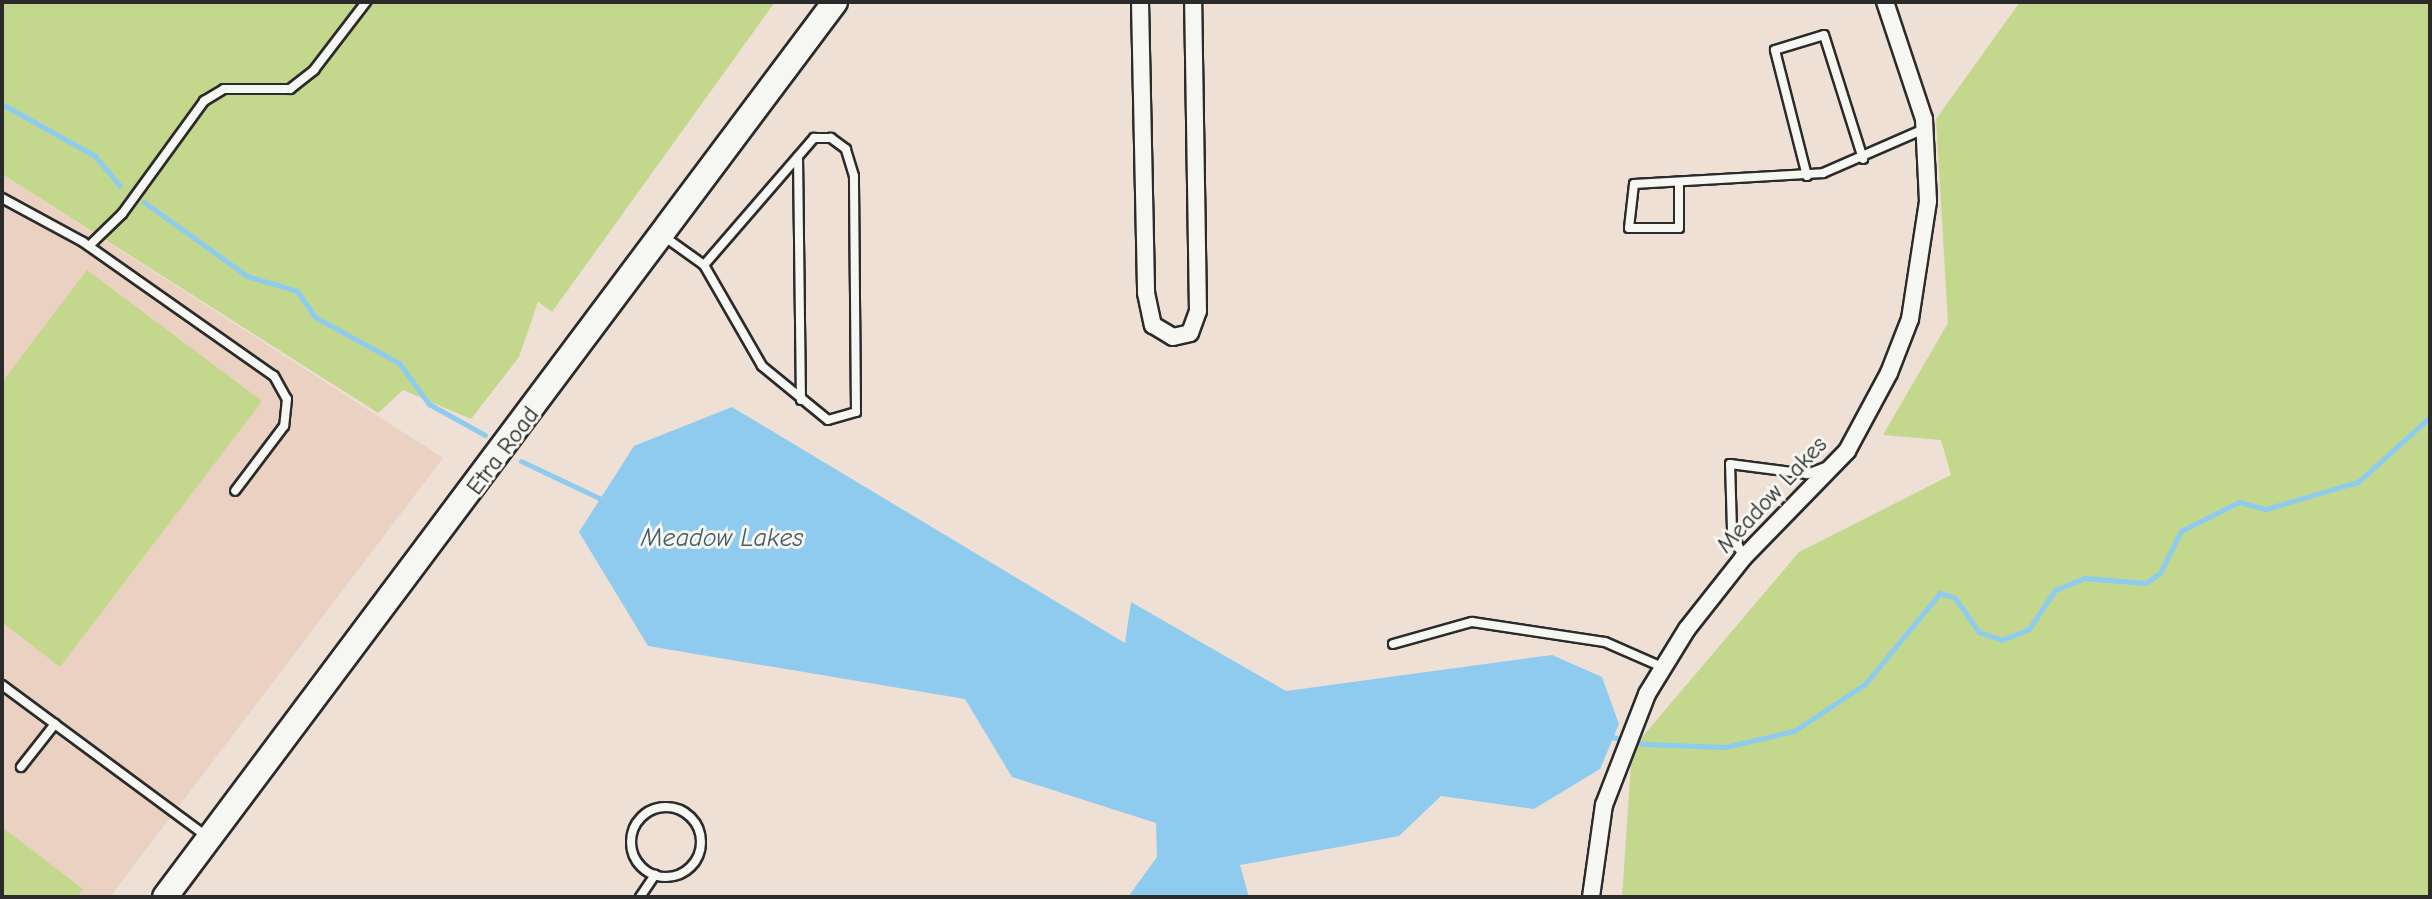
<!DOCTYPE html>
<style>
body{margin:0}
#map{position:relative;width:2432px;height:899px;overflow:hidden;background:#efe0d5;font-family:"Comic Neue",sans-serif}
div>[style]{position:absolute}
[style*='--x']{left:calc(var(--x)*1px);top:calc(var(--y)*1px);width:calc(var(--w)*1px);rotate:calc(var(--a)*1deg)}
.built>*{inset:0;background:#ead1c1}
.green>*{inset:0;background:#c3d88d}
.water>*{inset:0;background:#8ecbef}
.stream>*{height:5px;margin:-2.5px;padding:0 2.5px;transform-origin:2.5px;border-radius:2.5px;background:#8ecbef}
.roads{filter:drop-shadow(2px 0 #2b2b2b) drop-shadow(-2px 0 #2b2b2b) drop-shadow(0 2px #2b2b2b) drop-shadow(0 -2px #2b2b2b)}
.service>*{height:8px;margin:-4px;padding:0 4px;transform-origin:4px;border-radius:4px;background:#f6f6f2}
.service>.ring{margin:-4px;padding:0;box-sizing:content-box;background:none;border:8px solid #f6f6f2;border-radius:50%}
.minor>*{height:16px;margin:-8px;padding:0 8px;transform-origin:8px;border-radius:8px;background:#f6f6f2}
.secondary>*{height:24px;margin:-12px;padding:0 12px;transform-origin:12px;border-radius:12px;background:#f6f6f2}
span{translate:-50% -50%;white-space:nowrap;text-align:center;line-height:1.15;-webkit-text-stroke:6px #f6f6f2;paint-order:stroke}
.street-label{font-size:24px;color:#2b2b2b}
.water-label{font-size:26px;color:#495b66;font-style:italic}
.frame{position:absolute;inset:0;border:4px solid #2b2b2b;pointer-events:none}
</style>
<div id="map">
<div class="built">
<div style="clip-path:polygon(2px 174px,443px 458px,110px 897px,2px 897px)"></div>
</div>
<div class="green">
<div style="clip-path:polygon(2px 2px,775px 2px,552px 312px,538px 302px,519px 357px,471px 419px,403px 390px,378px 413px,2px 174px)"></div>
<div style="clip-path:polygon(2020px 2px,2430px 2px,2430px 897px,1622px 897px,1632px 749px,1799px 552px,1951px 475px,1941px 440px,1883px 435px,1948px 323px,1936px 119px)"></div>
<div style="clip-path:polygon(87px 270px,262px 401px,60px 667px,2px 622px,2px 382px)"></div>
<div style="clip-path:polygon(2px 827px,83px 889px,77px 897px,2px 897px)"></div>
</div>
<div class="water">
<div style="clip-path:polygon(732px 407px,1125px 643px,1131px 602px,1286px 691px,1552px 655px,1602px 677px,1619px 724px,1600px 769px,1534px 809px,1441px 796px,1399px 836px,1240px 865px,1249px 897px,1128px 897px,1157px 857px,1156px 823px,1012px 777px,965px 699px,648px 646px,579px 532px,634px 446px)"></div>
</div>
<div class="stream">
<div style="--x:2;--y:104;--w:107;--a:29.2"></div>
<div style="--x:95;--y:156;--w:39;--a:50"></div>
<div style="--x:144;--y:202;--w:127;--a:35.7"></div>
<div style="--x:247;--y:276;--w:52;--a:16.7"></div>
<div style="--x:297;--y:291;--w:32;--a:55"></div>
<div style="--x:315;--y:317;--w:96;--a:28.7"></div>
<div style="--x:399;--y:363;--w:51;--a:53.8"></div>
<div style="--x:429;--y:404;--w:64;--a:29"></div>
<div style="--x:521;--y:461;--w:91;--a:25.4"></div>
<div style="--x:1607;--y:736;--w:38;--a:12"></div>
<div style="--x:1644;--y:744;--w:81;--a:2.1"></div>
<div style="--x:1725;--y:747;--w:71;--a:-13.1"></div>
<div style="--x:1794;--y:731;--w:85;--a:-33.5"></div>
<div style="--x:1865;--y:684;--w:118;--a:-50.5"></div>
<div style="--x:1940;--y:593;--w:16;--a:18"></div>
<div style="--x:1955;--y:598;--w:42;--a:54.8"></div>
<div style="--x:1979;--y:632;--w:24;--a:19"></div>
<div style="--x:2002;--y:640;--w:29;--a:-22"></div>
<div style="--x:2029;--y:629;--w:47;--a:-56.3"></div>
<div style="--x:2055;--y:590;--w:31;--a:-22"></div>
<div style="--x:2084;--y:578;--w:62;--a:4.6"></div>
<div style="--x:2146;--y:583;--w:17;--a:-36"></div>
<div style="--x:2160;--y:573;--w:47;--a:-63.4"></div>
<div style="--x:2181;--y:531;--w:65;--a:-26.6"></div>
<div style="--x:2239;--y:502;--w:28;--a:15"></div>
<div style="--x:2266;--y:509;--w:96;--a:-16.4"></div>
<div style="--x:2358;--y:482;--w:97;--a:-42.1"></div>
</div>
<div class="roads">
<div class="service">
<div style="--x:798;--y:157;--w:243;--a:89.3"></div>
<div style="--x:1807;--y:176;--w:130;--a:-104.3"></div>
<div style="--x:1775;--y:50;--w:51;--a:-17"></div>
<div style="--x:1824;--y:35;--w:130;--a:72.5"></div>
<div style="--x:1679;--y:182;--w:46;--a:90"></div>
<div style="--x:1679;--y:228;--w:50;--a:180"></div>
<div style="--x:1629;--y:228;--w:44;--a:-83.5"></div>
<div style="--x:1634;--y:184;--w:189;--a:-3.3"></div>
<div style="--x:1823;--y:173;--w:110;--a:-23.5"></div>
<div style="--x:2;--y:198;--w:92;--a:28.5"></div>
<div style="--x:83;--y:242;--w:233;--a:35.1"></div>
<div style="--x:274;--y:376;--w:26;--a:61"></div>
<div style="--x:287;--y:399;--w:27;--a:96"></div>
<div style="--x:284;--y:426;--w:81;--a:127"></div>
<div style="--x:662;--y:235;--w:52;--a:35.5"></div>
<div style="--x:704;--y:265;--w:116;--a:60.1"></div>
<div style="--x:762;--y:366;--w:85;--a:39.3"></div>
<div style="--x:828;--y:420;--w:29;--a:-16"></div>
<div style="--x:856;--y:412;--w:236;--a:-90.5"></div>
<div style="--x:854;--y:176;--w:28;--a:-107"></div>
<div style="--x:846;--y:149;--w:19;--a:-144"></div>
<div style="--x:831;--y:138;--w:17;--a:180"></div>
<div style="--x:814;--y:138;--w:168;--a:130.9"></div>
<div style="--x:89;--y:246;--w:46;--a:-44.1"></div>
<div style="--x:122;--y:214;--w:140;--a:-54"></div>
<div style="--x:204;--y:101;--w:23;--a:-31"></div>
<div style="--x:224;--y:89;--w:66;--a:0"></div>
<div style="--x:290;--y:89;--w:31;--a:-38"></div>
<div style="--x:314;--y:70;--w:86;--a:-52.6"></div>
<div style="--x:1743;--y:558;--w:30;--a:-111"></div>
<div style="--x:1732;--y:530;--w:66;--a:-91.7"></div>
<div style="--x:1730;--y:464;--w:78;--a:7.4"></div>
<div style="--x:1807;--y:474;--w:19;--a:-21"></div>
<div style="--x:1393;--y:644;--w:82;--a:-15.6"></div>
<div style="--x:1472;--y:622;--w:134;--a:8.6"></div>
<div style="--x:1605;--y:642;--w:62;--a:23.7"></div>
<div style="--x:2;--y:685;--w:254;--a:36.5"></div>
<div style="--x:21;--y:767;--w:55;--a:-51.7"></div>
<div class="ring" style="left:631px;top:807px;width:62px;height:62px"></div>
<div style="--x:640;--y:897;--w:27;--a:-56"></div>
</div>
<div class="minor">
<div style="--x:1140;--y:2;--w:291;--a:88.8"></div>
<div style="--x:1146;--y:293;--w:33;--a:78"></div>
<div style="--x:1153;--y:325;--w:23;--a:31"></div>
<div style="--x:1173;--y:337;--w:17;--a:-13"></div>
<div style="--x:1190;--y:333;--w:23;--a:-70"></div>
<div style="--x:1198;--y:311;--w:309;--a:-90.9"></div>
<div style="--x:1591;--y:897;--w:93;--a:-82"></div>
<div style="--x:1604;--y:805;--w:119;--a:-68.8"></div>
<div style="--x:1647;--y:694;--w:76;--a:-58.4"></div>
<div style="--x:1687;--y:629;--w:90;--a:-51.7"></div>
<div style="--x:1743;--y:558;--w:149;--a:-45.8"></div>
<div style="--x:1847;--y:451;--w:89;--a:-61.7"></div>
<div style="--x:1889;--y:373;--w:58;--a:-68.7"></div>
<div style="--x:1910;--y:319;--w:119;--a:-81.3"></div>
<div style="--x:1928;--y:201;--w:82;--a:-92.8"></div>
<div style="--x:1924;--y:119;--w:123;--a:-108.4"></div>
</div>
<div class="secondary">
<div style="--x:165;--y:897;--w:1118;--a:-53.18"></div>
</div>
</div>
<div class="street-label">
<span style="left:503px;top:451px;rotate:-53deg">Etra Road</span>
<span style="left:1772px;top:495px;rotate:-47deg">Meadow Lakes</span>
</div>
<div class="water-label">
<span style="left:722px;top:539px">Meadow Lakes</span>
</div>
<div class="frame"></div>
</div>
